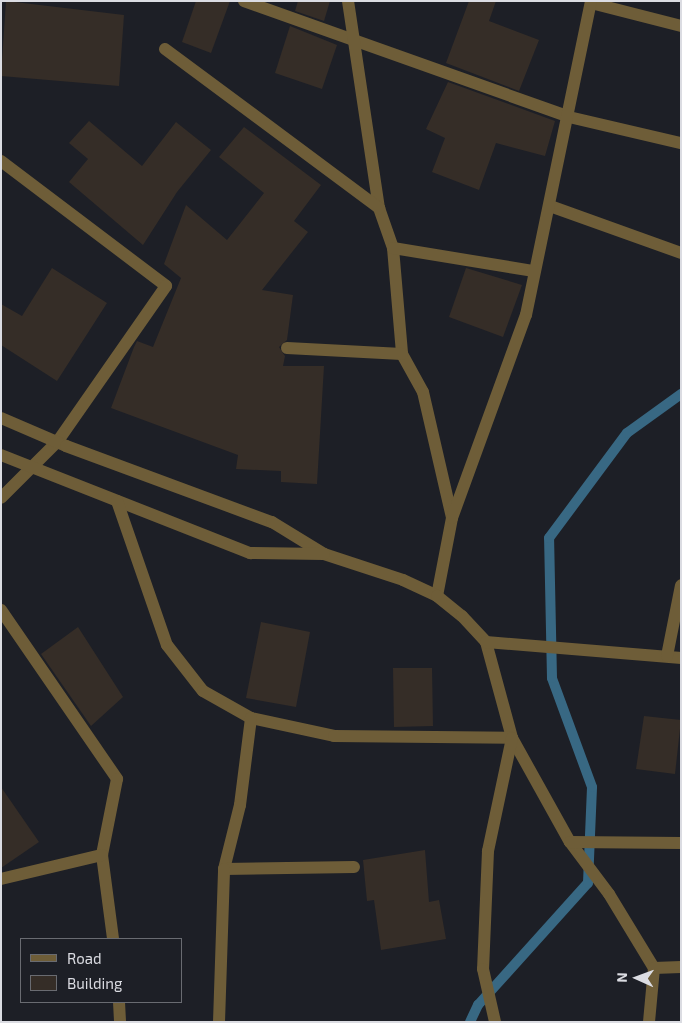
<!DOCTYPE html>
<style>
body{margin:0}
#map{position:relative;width:682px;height:1023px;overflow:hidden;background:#1d1f26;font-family:"Exo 2",sans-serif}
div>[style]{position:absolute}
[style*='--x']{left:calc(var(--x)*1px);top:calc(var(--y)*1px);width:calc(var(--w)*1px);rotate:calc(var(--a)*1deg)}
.stream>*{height:10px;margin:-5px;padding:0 5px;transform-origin:5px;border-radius:5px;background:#386883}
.building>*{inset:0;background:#352d27}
.minor>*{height:12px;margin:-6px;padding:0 6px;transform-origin:6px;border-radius:6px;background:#6e5d38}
span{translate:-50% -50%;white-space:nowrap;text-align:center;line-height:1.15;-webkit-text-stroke:4px #1d1f26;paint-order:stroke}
.frame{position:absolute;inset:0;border:2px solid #dbdce2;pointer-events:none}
.legend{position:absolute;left:20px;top:938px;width:162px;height:65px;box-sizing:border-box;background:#1d1f26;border:1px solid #696b71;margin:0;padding:6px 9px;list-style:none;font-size:15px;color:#dbdce2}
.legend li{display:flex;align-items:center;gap:10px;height:25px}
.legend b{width:25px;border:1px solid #696b71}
.north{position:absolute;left:612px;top:953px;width:50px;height:50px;-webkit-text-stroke:4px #1d1f26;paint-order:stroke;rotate:272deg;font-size:14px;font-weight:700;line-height:20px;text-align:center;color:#dbdce2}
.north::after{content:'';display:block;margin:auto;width:18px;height:22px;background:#dbdce2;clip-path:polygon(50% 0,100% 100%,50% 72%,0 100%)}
</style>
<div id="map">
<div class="stream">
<div style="--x:470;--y:1022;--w:19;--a:-65"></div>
<div style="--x:478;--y:1005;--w:164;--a:-48"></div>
<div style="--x:588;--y:883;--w:96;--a:-87.6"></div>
<div style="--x:592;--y:787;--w:116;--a:-110.2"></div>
<div style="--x:552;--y:678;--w:140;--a:-91.2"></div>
<div style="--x:549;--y:538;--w:131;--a:-53.4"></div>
<div style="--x:627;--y:433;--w:67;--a:-35.8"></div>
</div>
<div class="building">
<div style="clip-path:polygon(6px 1px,124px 15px,119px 86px,1px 76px)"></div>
<div style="clip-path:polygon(196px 1px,230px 1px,211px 53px,182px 42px)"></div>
<div style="clip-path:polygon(298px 1px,330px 1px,324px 21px,295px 11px)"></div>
<div style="clip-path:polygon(469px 1px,496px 1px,489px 21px,539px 40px,519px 91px,446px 63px)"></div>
<div style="clip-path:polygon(290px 26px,337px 45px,322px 89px,275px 73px)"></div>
<div style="clip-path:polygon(448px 82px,555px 121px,545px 156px,496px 143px,479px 190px,432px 172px,445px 138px,426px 129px)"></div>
<div style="clip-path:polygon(89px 121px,142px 166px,176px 122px,211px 150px,177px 192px,143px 245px,69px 182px,88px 159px,69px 143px)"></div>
<div style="clip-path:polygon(244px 127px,321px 185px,294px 221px,308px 232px,262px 290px,293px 295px,287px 340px,279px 347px,285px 356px,283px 366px,324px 366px,317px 484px,281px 482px,281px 471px,236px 469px,238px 455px,111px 408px,134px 347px,137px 341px,153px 347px,181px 278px,164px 264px,186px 205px,227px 240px,264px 193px,219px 157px)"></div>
<div style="clip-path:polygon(52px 268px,107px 303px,57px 381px,1px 345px,1px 304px,22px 316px)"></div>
<div style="clip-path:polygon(466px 268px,522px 285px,503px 337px,449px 317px)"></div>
<div style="clip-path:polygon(261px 622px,310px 632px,296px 707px,246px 698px)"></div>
<div style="clip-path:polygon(78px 627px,123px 697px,91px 726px,41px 654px)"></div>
<div style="clip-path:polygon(393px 668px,432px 668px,433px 726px,394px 727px)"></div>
<div style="clip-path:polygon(644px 716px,681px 720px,675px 774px,636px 769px)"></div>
<div style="clip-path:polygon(1px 787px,39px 842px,1px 868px)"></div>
<div style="clip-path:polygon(425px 850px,429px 902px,439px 900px,446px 939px,381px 950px,374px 900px,367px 901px,363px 860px)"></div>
</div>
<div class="minor">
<div style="--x:244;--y:1;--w:345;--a:19.6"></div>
<div style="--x:569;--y:117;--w:115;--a:13.1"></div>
<div style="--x:348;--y:1;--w:209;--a:81.5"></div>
<div style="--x:379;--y:208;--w:42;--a:70.7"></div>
<div style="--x:393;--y:248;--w:106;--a:85.1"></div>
<div style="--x:402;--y:354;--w:43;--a:61.1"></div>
<div style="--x:423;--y:392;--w:129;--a:77"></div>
<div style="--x:452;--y:518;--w:79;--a:100.9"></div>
<div style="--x:591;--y:3;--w:93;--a:14.3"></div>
<div style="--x:165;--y:49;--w:267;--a:36.6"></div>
<div style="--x:1;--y:161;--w:207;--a:37.1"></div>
<div style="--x:166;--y:286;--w:190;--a:124.9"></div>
<div style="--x:57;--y:442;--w:79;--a:135"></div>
<div style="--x:550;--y:206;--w:139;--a:19.7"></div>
<div style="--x:393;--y:248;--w:143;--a:9.3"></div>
<div style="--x:287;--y:348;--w:115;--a:3"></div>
<div style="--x:1;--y:418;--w:71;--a:23.3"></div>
<div style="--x:66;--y:446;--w:220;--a:20.3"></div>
<div style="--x:272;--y:522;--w:61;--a:31.6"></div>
<div style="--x:324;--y:554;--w:83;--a:18.2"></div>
<div style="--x:403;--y:580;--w:38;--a:25"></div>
<div style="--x:437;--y:596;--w:32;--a:39"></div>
<div style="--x:462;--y:616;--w:35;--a:47"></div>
<div style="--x:486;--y:642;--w:99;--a:74.8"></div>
<div style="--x:512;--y:738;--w:119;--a:60.9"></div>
<div style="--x:570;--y:842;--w:65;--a:53.1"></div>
<div style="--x:609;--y:894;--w:87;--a:58.7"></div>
<div style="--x:654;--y:968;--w:54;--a:95.3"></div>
<div style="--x:1;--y:455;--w:268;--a:21.5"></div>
<div style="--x:250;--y:553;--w:74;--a:0.8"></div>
<div style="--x:117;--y:501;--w:152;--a:70.9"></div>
<div style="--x:167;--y:645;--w:58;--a:52"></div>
<div style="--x:203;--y:691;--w:55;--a:29.4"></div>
<div style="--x:251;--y:718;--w:85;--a:12.2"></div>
<div style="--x:334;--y:736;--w:178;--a:0.6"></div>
<div style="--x:512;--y:738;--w:116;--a:102"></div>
<div style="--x:488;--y:851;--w:118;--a:92.4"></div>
<div style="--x:483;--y:969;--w:54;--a:77.2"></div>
<div style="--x:452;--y:518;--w:216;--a:-70"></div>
<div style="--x:526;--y:315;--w:321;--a:-78.3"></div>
<div style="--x:1;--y:610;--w:205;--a:55.5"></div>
<div style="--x:117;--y:779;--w:77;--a:101.2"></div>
<div style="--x:102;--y:855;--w:85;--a:82.5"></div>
<div style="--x:486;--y:642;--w:196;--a:4.7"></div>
<div style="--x:667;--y:656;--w:72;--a:-78.8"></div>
<div style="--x:251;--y:718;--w:88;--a:97.2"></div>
<div style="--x:240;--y:805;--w:66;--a:104"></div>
<div style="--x:224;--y:869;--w:130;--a:-0.9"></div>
<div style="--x:570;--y:842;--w:111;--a:0.5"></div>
<div style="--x:1;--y:879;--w:104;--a:-13.4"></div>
<div style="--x:654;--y:968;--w:27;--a:-2"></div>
<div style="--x:119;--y:1002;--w:20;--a:87"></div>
<div style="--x:219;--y:1022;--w:153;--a:-88.1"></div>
</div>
<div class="frame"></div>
<ul class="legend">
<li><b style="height:6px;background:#6e5d38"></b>Road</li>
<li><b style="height:14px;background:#352d27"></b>Building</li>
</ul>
<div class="north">N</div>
</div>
